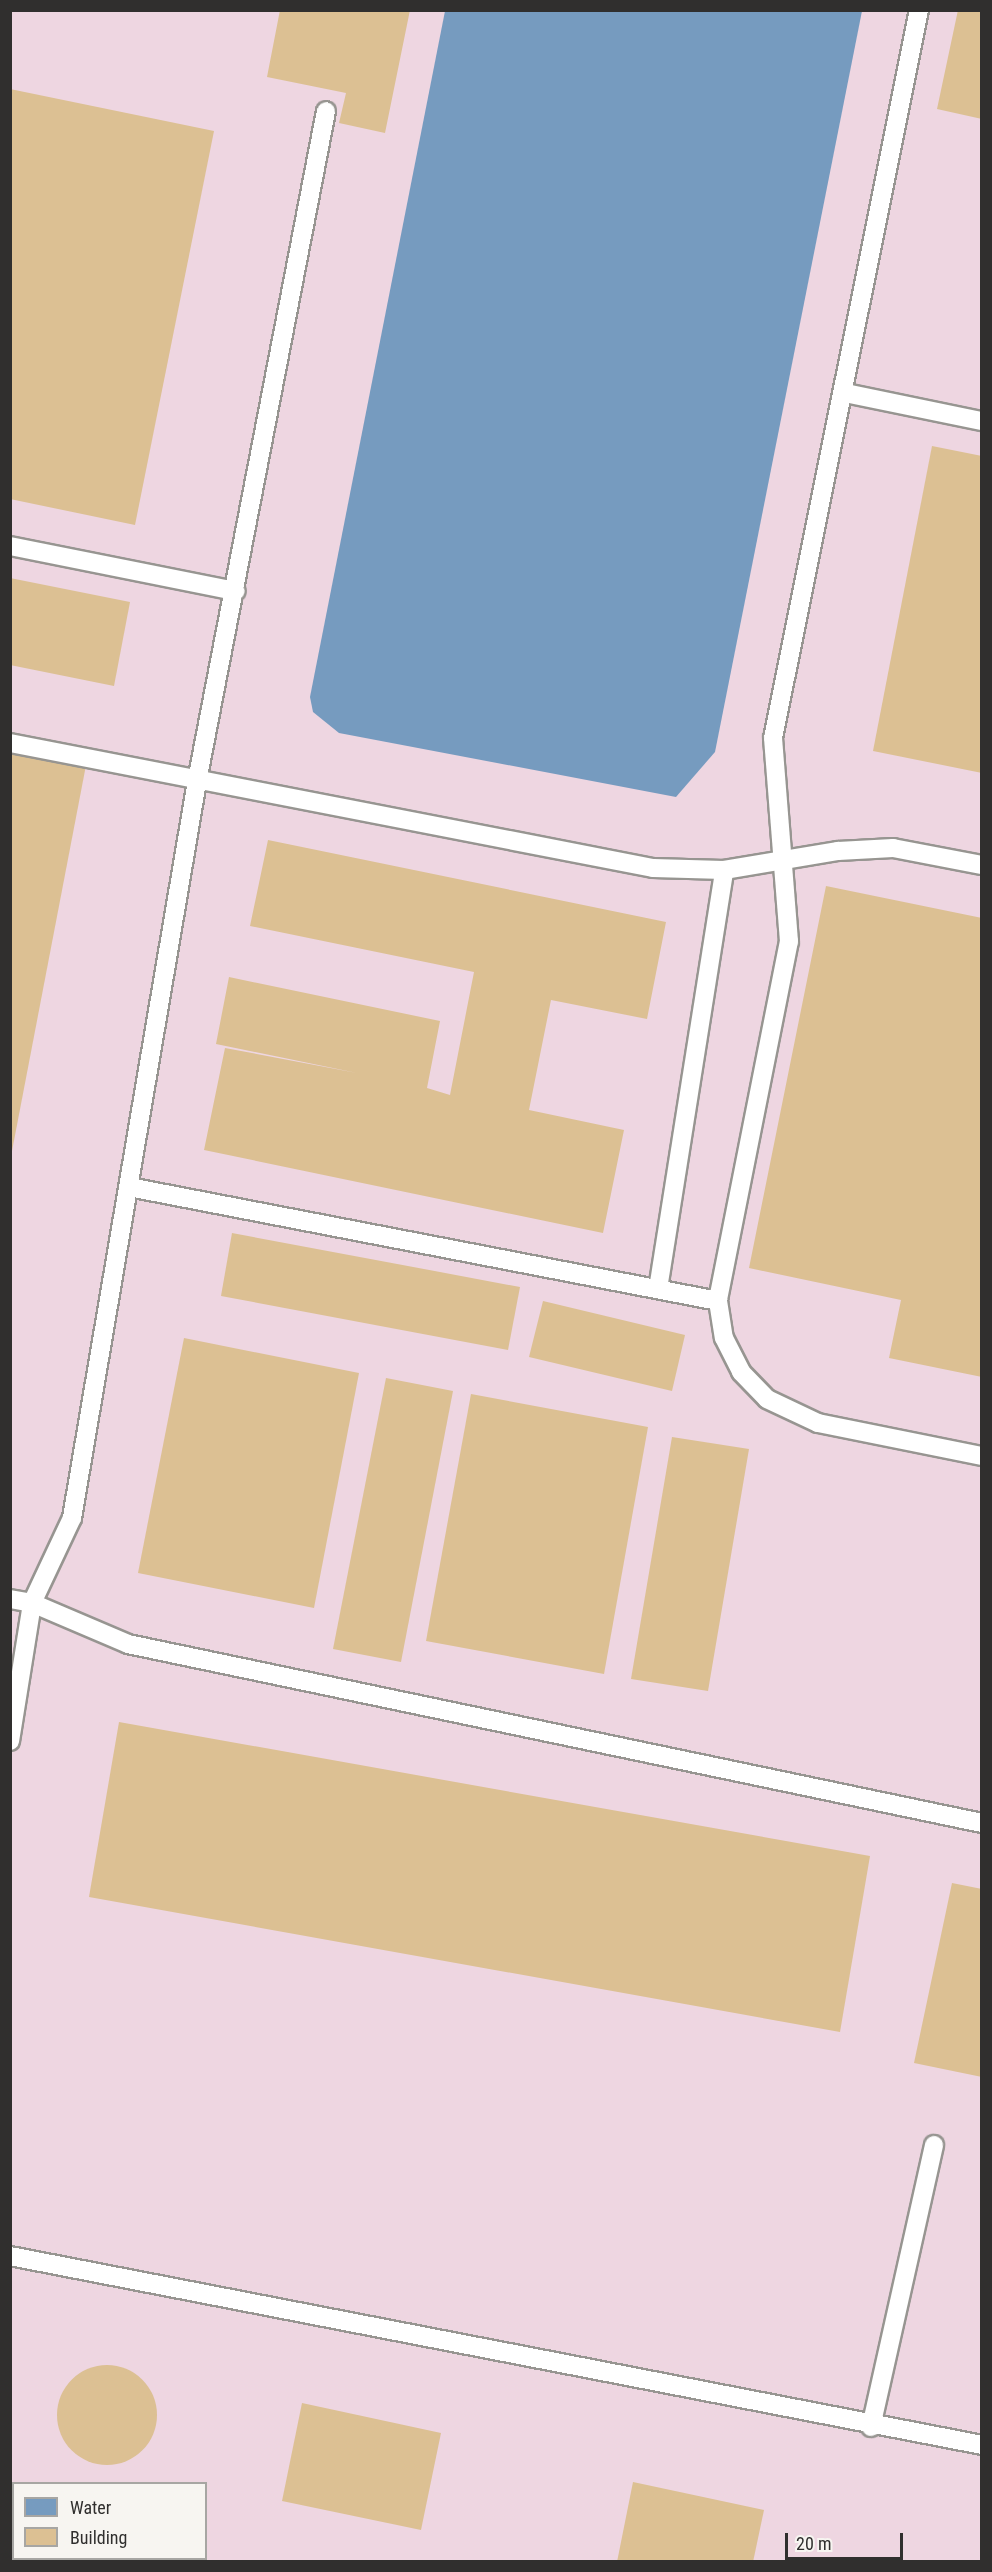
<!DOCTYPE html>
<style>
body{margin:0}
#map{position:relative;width:992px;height:2572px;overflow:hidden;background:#eae7e3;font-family:"Roboto Condensed",sans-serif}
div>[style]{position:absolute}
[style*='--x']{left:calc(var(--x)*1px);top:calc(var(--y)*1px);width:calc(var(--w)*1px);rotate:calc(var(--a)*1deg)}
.industrial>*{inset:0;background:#eed6e1}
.water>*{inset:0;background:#769bbf}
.building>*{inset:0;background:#dcc093}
.round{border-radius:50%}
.roads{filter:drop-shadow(2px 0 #979591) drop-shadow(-2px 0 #979591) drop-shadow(0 2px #979591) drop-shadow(0 -2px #979591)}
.lane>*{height:18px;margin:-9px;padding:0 9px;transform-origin:9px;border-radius:9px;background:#fff}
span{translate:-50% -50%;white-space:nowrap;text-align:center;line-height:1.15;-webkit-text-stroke:4.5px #f7f5f1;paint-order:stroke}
.frame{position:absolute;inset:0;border:12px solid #302f2e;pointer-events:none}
.legend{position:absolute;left:12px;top:2482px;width:195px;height:78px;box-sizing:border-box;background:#f7f5f1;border:2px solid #a7a6a3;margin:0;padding:8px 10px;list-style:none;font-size:18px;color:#302f2e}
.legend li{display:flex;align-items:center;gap:12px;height:30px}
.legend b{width:30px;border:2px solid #a7a6a3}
.scale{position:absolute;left:785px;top:2533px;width:118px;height:27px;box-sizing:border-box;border:3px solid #302f2e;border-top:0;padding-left:8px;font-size:18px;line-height:21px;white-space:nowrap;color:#302f2e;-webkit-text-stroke:4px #f7f5f1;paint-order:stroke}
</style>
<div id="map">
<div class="industrial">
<div style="clip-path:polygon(evenodd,11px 11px,981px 11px,981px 2561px,11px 2562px,11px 11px,14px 2484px,206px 2484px,206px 2558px,14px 2558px,14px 2484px)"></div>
</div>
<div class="water">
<div style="clip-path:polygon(445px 11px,862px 11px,715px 752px,676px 797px,339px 733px,313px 712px,310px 697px)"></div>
</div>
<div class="building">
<div style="clip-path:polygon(280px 10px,410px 10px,385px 133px,339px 123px,346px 93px,267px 77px)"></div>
<div style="clip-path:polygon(958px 10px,982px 10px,982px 119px,937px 109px)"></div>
<div style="clip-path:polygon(10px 89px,214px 131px,135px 525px,10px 499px)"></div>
<div style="clip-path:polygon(932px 446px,982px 456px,982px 773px,873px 751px)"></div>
<div style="clip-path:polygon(10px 578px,130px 602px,114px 686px,10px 665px)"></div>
<div style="clip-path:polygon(10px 744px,87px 760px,12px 1151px,10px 1151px)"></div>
<div style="clip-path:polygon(268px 840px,666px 922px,647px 1019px,551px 1000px,529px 1110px,624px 1130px,603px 1233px,204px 1150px,225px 1048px,357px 1073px,216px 1044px,229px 977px,440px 1021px,427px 1088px,450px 1095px,474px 972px,250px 926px)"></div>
<div style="clip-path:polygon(826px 886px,982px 918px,982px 1377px,889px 1358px,901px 1300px,749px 1268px)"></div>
<div style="clip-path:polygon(232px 1233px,520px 1287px,508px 1350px,221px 1296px)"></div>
<div style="clip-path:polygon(543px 1301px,685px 1335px,672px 1391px,529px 1357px)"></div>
<div style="clip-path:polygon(184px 1338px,359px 1373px,314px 1608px,138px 1573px)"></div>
<div style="clip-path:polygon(386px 1378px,453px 1391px,401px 1662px,333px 1649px)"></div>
<div style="clip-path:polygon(471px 1394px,648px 1427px,604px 1674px,426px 1641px)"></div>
<div style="clip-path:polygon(672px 1437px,749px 1449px,708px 1691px,631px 1679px)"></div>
<div style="clip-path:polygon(119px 1722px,870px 1856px,840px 2032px,89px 1897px)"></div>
<div style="clip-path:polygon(952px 1883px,982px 1889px,982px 2077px,914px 2063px)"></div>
<div class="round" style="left:57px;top:2365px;width:100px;height:100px"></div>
<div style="clip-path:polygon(302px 2403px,441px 2433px,421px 2530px,282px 2501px)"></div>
<div style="clip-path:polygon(633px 2482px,764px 2510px,753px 2562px,617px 2562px)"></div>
<div style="clip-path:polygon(10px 2525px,14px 2558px,182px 2562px,10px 2562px)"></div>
</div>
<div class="roads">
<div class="lane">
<div style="--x:919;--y:10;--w:742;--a:101.34"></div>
<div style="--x:773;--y:738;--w:204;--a:85.5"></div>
<div style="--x:789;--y:941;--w:367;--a:101.2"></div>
<div style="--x:718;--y:1301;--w:37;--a:81"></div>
<div style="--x:724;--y:1338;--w:38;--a:63"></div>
<div style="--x:741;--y:1372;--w:37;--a:46"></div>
<div style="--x:767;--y:1399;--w:56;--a:25.2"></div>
<div style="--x:818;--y:1423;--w:167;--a:11.4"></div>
<div style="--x:845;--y:393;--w:140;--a:11.6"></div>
<div style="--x:10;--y:546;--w:230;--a:11.3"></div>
<div style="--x:10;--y:743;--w:655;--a:11"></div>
<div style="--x:653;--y:868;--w:71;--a:1.6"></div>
<div style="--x:724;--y:870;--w:116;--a:-9.5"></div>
<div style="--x:838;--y:851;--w:55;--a:-3.1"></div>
<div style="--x:893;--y:848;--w:91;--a:10.8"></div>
<div style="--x:129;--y:1187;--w:600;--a:10.95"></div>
<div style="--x:658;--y:1289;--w:424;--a:-81"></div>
<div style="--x:10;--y:1599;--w:22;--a:10"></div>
<div style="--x:32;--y:1603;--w:104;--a:23.1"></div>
<div style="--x:128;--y:1644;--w:873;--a:11.84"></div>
<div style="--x:10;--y:1741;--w:140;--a:-80.9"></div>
<div style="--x:32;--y:1603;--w:94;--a:-64.8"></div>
<div style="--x:72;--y:1518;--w:748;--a:-80.37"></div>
<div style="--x:197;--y:781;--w:682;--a:-79.1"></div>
<div style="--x:10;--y:2256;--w:990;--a:11"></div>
<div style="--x:871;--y:2427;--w:289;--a:-77.4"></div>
</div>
</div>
<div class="frame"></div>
<ul class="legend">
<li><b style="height:16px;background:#769bbf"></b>Water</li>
<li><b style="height:16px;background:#dcc093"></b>Building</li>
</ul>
<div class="scale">20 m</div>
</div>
